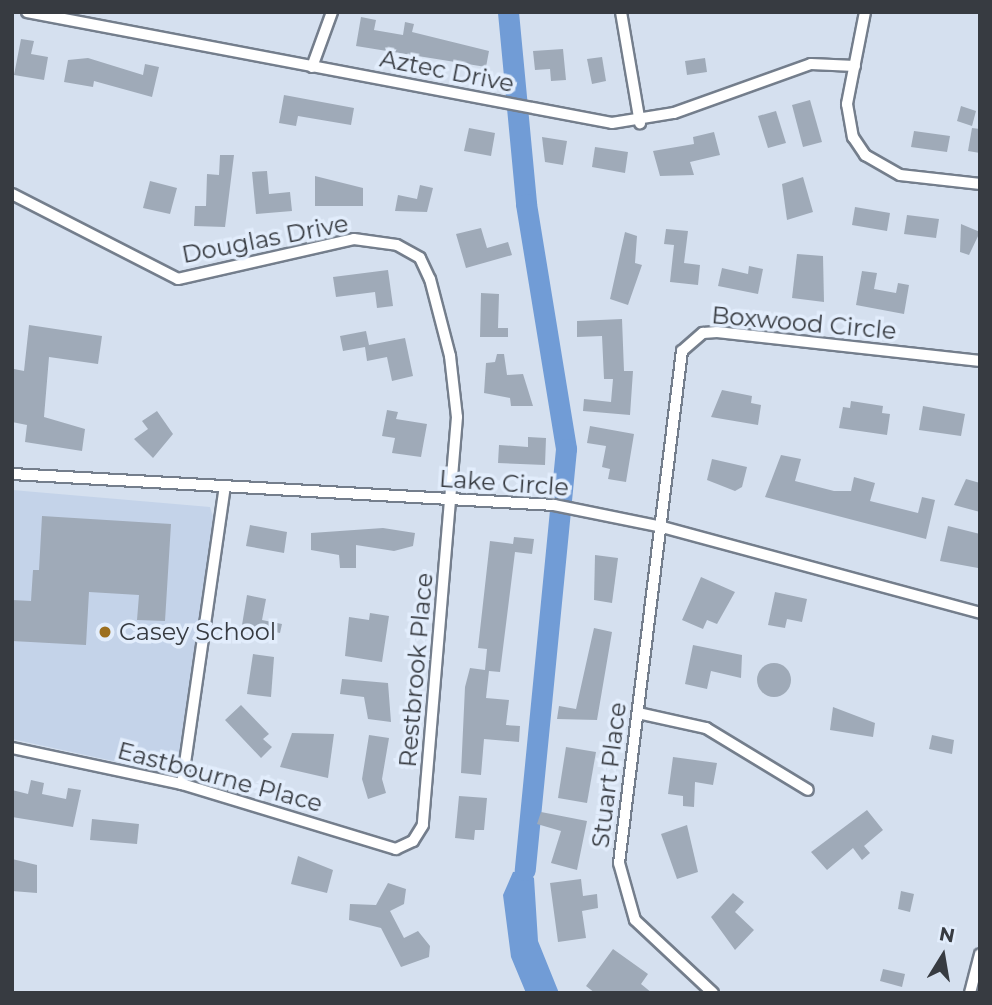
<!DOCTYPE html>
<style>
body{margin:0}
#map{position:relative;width:992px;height:1005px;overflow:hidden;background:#d5e0ef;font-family:Montserrat,sans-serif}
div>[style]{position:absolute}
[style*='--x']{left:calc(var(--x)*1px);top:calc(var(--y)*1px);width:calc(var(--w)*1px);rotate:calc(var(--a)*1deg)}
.built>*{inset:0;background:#c4d3e9}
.water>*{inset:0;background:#719cd6}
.river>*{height:21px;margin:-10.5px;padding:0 10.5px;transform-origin:10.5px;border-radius:10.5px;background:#719cd6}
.building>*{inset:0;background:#9faab8}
.round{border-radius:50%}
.roads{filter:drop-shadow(2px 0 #747e8c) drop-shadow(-2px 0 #747e8c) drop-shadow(0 2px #747e8c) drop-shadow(0 -2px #747e8c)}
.minor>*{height:10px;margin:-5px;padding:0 5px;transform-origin:5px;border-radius:5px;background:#fff}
.dots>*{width:19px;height:19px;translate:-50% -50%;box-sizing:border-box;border:4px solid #e2edfc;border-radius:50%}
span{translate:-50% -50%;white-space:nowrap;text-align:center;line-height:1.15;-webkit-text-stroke:7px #e2edfc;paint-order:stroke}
.street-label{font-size:24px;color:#373b41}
.poi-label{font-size:24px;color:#373b41}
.left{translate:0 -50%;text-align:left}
.frame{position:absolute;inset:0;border:14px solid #373b41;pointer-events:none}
.north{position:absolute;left:908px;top:921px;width:70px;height:70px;-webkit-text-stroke:5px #e2edfc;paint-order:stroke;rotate:11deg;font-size:19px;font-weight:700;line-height:28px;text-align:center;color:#373b41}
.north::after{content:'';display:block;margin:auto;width:24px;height:32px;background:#373b41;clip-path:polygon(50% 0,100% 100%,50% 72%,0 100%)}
</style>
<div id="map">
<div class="built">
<div style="clip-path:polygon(12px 490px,210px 507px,215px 524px,179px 759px,171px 767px,159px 771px,12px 739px)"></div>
</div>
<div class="water">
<div style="clip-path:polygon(525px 870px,534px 878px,538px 941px,559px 993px,526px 993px,511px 957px,503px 895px,513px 872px)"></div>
</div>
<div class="river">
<div style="--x:508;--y:12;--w:193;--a:84.6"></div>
<div style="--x:526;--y:204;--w:248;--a:80.7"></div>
<div style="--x:566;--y:449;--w:423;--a:95.6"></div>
</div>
<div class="building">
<div style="clip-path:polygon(361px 17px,376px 20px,374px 30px,403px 35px,405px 22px,414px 24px,412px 32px,489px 51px,486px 67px,356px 46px)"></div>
<div style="clip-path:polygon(21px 39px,34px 41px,31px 54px,48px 57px,44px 80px,14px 75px)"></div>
<div style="clip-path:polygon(563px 49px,566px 80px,551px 81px,550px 69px,535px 70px,533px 51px)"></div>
<div style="clip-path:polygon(602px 57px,606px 81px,592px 84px,587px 59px)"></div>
<div style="clip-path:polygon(88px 58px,143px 75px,145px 64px,159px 67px,152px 97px,94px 81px,93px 87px,64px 82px,68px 60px)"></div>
<div style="clip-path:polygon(705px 58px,707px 72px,687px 75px,685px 61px)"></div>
<div style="clip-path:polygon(284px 95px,354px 108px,351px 125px,298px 116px,296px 126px,279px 123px)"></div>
<div style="clip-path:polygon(810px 100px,822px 142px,803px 147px,792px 105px)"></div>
<div style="clip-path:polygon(961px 106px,976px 111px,972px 126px,957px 121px)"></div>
<div style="clip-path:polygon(776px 111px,786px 143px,768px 148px,758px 116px)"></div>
<div style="clip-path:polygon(469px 128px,495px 133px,491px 156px,464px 151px)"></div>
<div style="clip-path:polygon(972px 128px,980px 129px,980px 153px,968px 151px)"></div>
<div style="clip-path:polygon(914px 131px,950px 136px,947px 152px,911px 147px)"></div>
<div style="clip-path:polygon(714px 132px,720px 155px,690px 162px,694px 175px,660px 176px,653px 151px,694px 144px,693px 137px)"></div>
<div style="clip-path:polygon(542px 137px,567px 141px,563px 165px,545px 162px)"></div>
<div style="clip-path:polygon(595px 147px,628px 152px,625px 173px,592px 167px)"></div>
<div style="clip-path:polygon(220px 155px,234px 155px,225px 227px,194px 226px,195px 206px,206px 206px,207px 174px,219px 175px)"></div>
<div style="clip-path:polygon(267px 171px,269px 194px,290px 192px,292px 211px,256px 214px,252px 172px)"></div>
<div style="clip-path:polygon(315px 176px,363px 188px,363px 206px,315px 206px)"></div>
<div style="clip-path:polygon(803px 177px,813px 212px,787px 220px,782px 184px)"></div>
<div style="clip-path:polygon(150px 181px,177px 188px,170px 214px,143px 208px)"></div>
<div style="clip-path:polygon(420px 185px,433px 188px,427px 212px,395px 211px,398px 195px,417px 199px)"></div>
<div style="clip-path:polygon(855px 207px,890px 213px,887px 231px,852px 225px)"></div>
<div style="clip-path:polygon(907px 215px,939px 219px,936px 238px,904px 234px)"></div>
<div style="clip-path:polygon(961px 224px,980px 232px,969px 255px,960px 252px)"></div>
<div style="clip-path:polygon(481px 228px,487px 248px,508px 242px,512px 255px,466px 268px,456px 234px)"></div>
<div style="clip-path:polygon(666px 229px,688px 231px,684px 263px,700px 265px,698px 285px,670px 282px,674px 245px,664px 244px)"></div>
<div style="clip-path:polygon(625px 232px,637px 236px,635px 263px,642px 265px,628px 305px,610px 299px)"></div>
<div style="clip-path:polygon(797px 254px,823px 256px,824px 302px,792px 298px)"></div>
<div style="clip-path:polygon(749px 266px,763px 269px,758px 294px,718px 286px,722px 268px,748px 274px)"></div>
<div style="clip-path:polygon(388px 270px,393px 306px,377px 308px,375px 292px,336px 297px,333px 277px)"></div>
<div style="clip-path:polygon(862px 271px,877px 273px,874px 289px,896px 293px,898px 283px,909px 285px,904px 314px,856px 305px)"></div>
<div style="clip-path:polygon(481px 293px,499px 294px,498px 328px,508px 328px,508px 337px,480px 337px)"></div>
<div style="clip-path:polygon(622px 319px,624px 371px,633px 371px,630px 415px,583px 411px,584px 399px,611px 402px,613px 379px,604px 379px,602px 336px,577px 337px,577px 321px)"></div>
<div style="clip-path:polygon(29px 325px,102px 336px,98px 364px,49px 357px,44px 417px,85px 429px,82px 451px,25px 442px,27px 425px,12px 422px,14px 369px,24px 371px)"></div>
<div style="clip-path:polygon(366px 331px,369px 345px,405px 338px,413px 376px,392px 381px,387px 357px,367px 361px,365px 347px,343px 351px,340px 336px)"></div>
<div style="clip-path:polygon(497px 354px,504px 354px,507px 375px,523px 374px,533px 406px,511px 406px,510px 398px,484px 393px,486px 363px,495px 362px)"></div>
<div style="clip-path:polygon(722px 390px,752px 396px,751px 403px,761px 405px,758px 425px,711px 417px)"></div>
<div style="clip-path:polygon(851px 401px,883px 406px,882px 413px,890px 414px,887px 435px,839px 428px,843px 407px,850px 408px)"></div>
<div style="clip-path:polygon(923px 406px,965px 414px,961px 436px,919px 430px)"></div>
<div style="clip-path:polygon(387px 410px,398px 412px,396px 419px,427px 424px,421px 457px,392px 453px,395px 438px,382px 436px)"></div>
<div style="clip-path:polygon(157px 411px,173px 434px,153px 458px,134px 439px,148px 429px,142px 421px)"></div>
<div style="clip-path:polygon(590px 426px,634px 434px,626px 482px,608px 479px,610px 469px,602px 467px,606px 446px,587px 443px)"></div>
<div style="clip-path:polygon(528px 437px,546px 438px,545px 465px,498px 463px,499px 445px,528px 447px)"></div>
<div style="clip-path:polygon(781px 455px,801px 459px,795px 481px,834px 491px,851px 491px,854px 477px,875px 483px,870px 501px,918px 513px,922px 497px,935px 500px,926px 539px,765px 497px)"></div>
<div style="clip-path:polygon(712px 459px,747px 467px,742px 487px,735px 491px,707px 480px)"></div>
<div style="clip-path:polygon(966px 479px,980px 483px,980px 512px,954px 505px)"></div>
<div style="clip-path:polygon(42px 516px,171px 524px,165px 621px,137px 620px,139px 595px,89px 592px,86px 645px,12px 641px,12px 600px,31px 601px,33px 570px,39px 570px)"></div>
<div style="clip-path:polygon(250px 525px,287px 532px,284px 553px,246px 546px)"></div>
<div style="clip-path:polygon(948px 526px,980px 534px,978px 568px,940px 561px)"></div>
<div style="clip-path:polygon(383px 528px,415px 533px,413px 546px,394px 551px,356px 545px,356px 568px,340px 568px,339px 555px,311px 550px,311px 533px)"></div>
<div style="clip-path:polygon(514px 537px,534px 539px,532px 554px,515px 552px,500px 672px,489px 671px,486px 698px,509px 700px,506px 725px,520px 726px,519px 742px,484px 739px,481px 775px,461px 773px,465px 687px,470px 668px,485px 670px,487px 649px,478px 648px,490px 541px,513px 544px)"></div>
<div style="clip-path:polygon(595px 555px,618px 558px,612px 603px,594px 600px)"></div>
<div style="clip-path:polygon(701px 577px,735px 592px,717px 624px,707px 620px,703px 629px,682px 620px)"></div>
<div style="clip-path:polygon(775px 592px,807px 599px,802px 622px,787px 619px,785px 628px,768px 625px)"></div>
<div style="clip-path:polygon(247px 595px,266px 599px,262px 620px,282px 624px,280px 633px,242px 625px)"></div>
<div style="clip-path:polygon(370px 613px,389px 616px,382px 662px,345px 656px,349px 617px,369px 620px)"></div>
<div style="clip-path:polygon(594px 628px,612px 632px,597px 720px,557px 719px,559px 706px,576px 709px)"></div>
<div style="clip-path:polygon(693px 645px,742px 655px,741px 678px,711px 671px,707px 689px,685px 684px)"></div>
<div style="clip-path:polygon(253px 654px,274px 657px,271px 697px,247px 694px)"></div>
<div class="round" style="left:757px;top:663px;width:34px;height:34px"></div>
<div style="clip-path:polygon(342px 679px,388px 683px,391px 722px,368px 719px,364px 697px,340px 694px)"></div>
<div style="clip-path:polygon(241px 705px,269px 734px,263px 739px,272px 747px,261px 758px,225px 720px)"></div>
<div style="clip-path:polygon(833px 707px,875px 723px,873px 737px,830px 730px)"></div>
<div style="clip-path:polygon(292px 733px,334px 734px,328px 778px,280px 767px)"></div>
<div style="clip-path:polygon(369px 735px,389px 738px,382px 779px,386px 793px,368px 799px,362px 779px)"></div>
<div style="clip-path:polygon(932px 735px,954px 740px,952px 754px,929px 749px)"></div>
<div style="clip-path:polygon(566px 747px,596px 752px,587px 803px,558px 798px)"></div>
<div style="clip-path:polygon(673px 757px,717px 763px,713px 785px,695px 782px,694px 807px,683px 806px,683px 796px,668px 794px)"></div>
<div style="clip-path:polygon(31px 780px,44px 783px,42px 794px,66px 799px,68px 788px,81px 790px,73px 827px,12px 817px,12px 790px,28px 794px)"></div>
<div style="clip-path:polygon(459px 796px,487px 798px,484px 830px,475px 830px,474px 840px,455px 838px)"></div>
<div style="clip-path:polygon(867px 810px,883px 830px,864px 846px,870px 853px,862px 860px,853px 848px,827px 870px,811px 852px)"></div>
<div style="clip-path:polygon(541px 812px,587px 821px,577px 870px,551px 863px,561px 831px,537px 824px)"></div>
<div style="clip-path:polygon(92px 819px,139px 824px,137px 844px,90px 840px)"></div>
<div style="clip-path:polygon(687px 825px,698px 872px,677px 879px,661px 834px)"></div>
<div style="clip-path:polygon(298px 856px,333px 870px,327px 893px,291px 884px)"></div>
<div style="clip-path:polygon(12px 859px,37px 865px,37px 893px,12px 891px)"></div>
<div style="clip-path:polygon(581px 879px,583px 896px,597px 894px,598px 908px,582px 911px,586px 938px,558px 942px,550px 883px)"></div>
<div style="clip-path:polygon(388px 883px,406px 889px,404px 904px,390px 911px,404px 938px,418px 931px,430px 946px,429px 957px,401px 967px,381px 928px,349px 920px,350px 904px,376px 905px)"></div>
<div style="clip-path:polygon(901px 891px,914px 894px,910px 912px,898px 909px)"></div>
<div style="clip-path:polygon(733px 893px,744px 902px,735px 912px,754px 930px,735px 950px,711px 917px)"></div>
<div style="clip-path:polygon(613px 949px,648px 974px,641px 984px,652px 993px,595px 993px,586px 986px)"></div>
<div style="clip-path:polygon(883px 969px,905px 974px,902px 987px,880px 981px)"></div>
</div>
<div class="roads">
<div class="minor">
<div style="--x:27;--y:12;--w:595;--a:10.74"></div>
<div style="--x:612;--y:123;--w:63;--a:-9.2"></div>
<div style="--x:674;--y:113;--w:145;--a:-19.7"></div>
<div style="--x:811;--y:64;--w:44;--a:2.6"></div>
<div style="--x:621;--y:12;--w:113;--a:80.3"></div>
<div style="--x:865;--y:12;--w:94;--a:101.1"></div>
<div style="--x:847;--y:104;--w:34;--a:80"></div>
<div style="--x:853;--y:137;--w:22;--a:56"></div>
<div style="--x:865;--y:155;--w:40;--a:29.7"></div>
<div style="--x:900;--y:175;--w:81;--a:6.4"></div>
<div style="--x:312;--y:67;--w:59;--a:-70"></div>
<div style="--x:12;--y:194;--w:186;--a:27.1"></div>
<div style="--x:178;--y:279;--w:180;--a:-12.8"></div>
<div style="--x:354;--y:239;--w:43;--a:7.9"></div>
<div style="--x:397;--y:245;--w:26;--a:29"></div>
<div style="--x:420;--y:258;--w:23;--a:65"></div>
<div style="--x:430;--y:279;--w:80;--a:75.4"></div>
<div style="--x:450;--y:356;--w:61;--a:83.5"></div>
<div style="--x:457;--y:417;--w:409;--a:94.8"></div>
<div style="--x:423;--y:825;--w:19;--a:122"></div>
<div style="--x:413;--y:841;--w:19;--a:155"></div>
<div style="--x:396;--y:849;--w:224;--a:-163.1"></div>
<div style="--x:182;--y:784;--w:174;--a:-168"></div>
<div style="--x:12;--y:474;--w:543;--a:3.27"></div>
<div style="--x:554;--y:505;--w:110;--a:11.5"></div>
<div style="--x:662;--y:527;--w:329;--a:15.1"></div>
<div style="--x:638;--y:713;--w:70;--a:12.4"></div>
<div style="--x:706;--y:728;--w:119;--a:31.3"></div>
<div style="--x:182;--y:784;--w:296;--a:-81.8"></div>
<div style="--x:713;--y:993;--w:107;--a:-136.9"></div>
<div style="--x:635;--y:920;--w:59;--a:-105.7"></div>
<div style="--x:619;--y:863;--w:516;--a:-82.99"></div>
<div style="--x:682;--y:351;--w:28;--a:-41"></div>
<div style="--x:703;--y:333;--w:14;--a:-4"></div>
<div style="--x:717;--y:332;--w:265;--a:6.3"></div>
<div style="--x:970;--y:993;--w:40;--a:-75.6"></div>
</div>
</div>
<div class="dots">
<div style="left:105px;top:632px;background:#9c6f1f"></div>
</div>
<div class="street-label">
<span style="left:447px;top:71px;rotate:11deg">Aztec Drive</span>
<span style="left:265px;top:239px;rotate:-11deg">Douglas Drive</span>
<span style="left:804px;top:323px;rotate:5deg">Boxwood Circle</span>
<span style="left:504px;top:483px;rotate:4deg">Lake Circle</span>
<span style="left:416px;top:670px;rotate:-85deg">Restbrook Place</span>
<span style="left:609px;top:775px;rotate:-83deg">Stuart Place</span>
<span style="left:220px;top:777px;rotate:15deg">Eastbourne Place</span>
</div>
<div class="poi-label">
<span class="left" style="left:119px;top:632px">Casey School</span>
</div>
<div class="frame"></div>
<div class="north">N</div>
</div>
